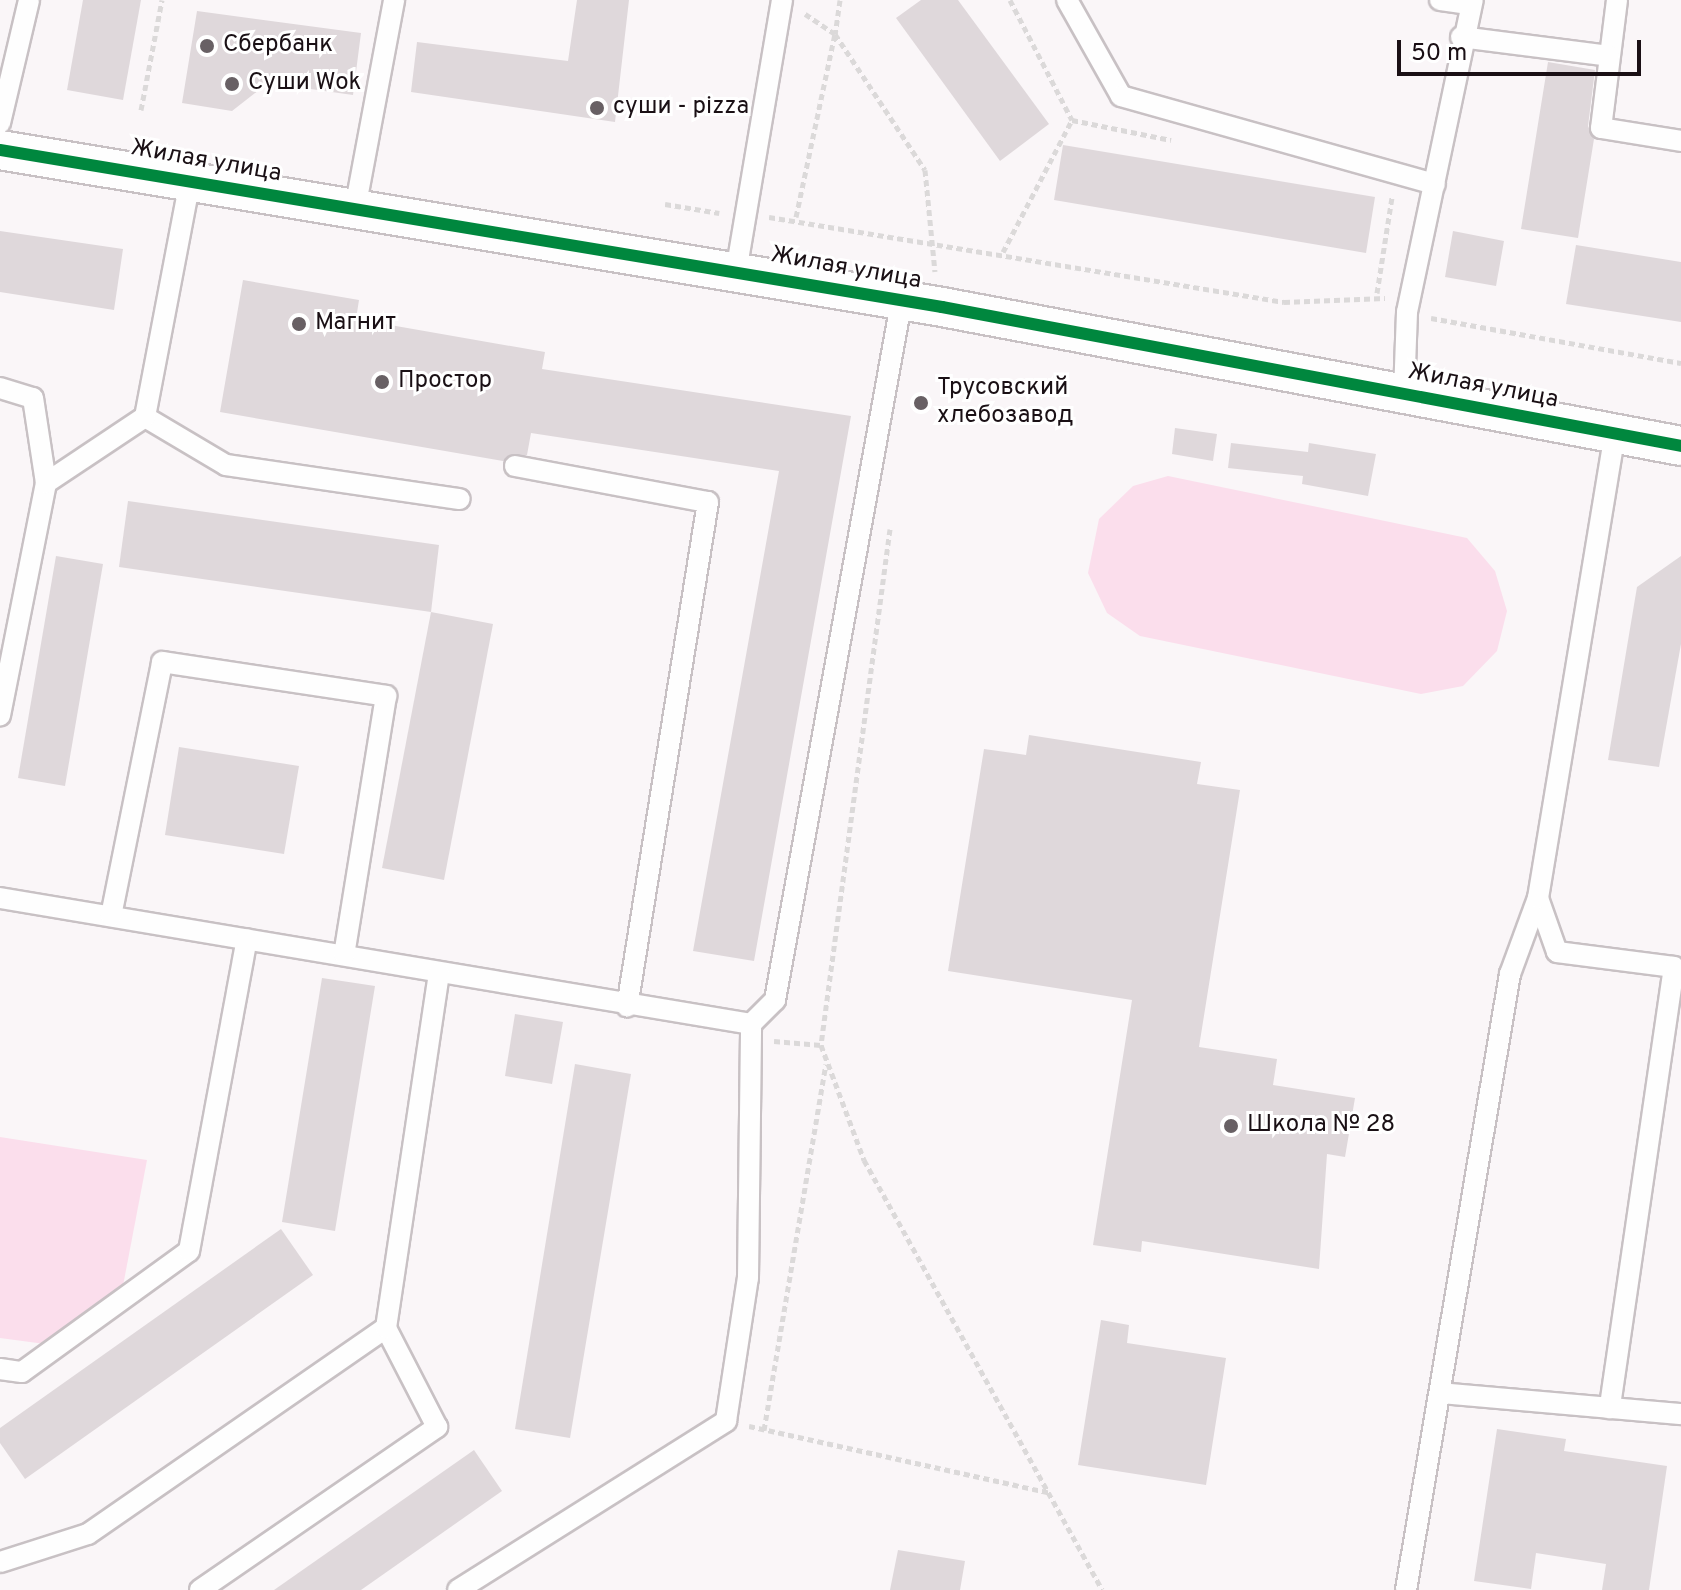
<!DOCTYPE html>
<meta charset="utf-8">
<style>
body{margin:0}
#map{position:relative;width:1681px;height:1590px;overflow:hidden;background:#faf6f8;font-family:Overpass,sans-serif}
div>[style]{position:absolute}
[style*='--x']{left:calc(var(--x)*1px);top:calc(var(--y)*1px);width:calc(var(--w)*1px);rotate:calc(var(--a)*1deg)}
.green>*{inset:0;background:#fbdeec}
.building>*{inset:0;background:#dfd8db}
.path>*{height:5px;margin-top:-2.5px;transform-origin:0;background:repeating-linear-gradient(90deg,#dbd9d9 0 6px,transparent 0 10px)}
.roads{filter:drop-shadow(2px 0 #c8c1c4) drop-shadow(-2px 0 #c8c1c4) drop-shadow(0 2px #c8c1c4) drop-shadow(0 -2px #c8c1c4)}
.service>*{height:20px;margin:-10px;padding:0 10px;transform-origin:10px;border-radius:10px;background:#fefefe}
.minor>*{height:38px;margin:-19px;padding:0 19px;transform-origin:19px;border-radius:19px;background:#fefefe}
.cycleway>*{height:12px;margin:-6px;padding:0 6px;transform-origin:6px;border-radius:6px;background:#00873e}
.dots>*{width:22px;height:22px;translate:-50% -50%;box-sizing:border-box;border:4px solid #fff;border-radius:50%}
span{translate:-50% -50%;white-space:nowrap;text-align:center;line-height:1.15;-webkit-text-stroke:6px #fff;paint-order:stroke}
.poi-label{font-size:24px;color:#1a1015}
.left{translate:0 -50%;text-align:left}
.street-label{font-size:24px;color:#1a1015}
.scale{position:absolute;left:1397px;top:40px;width:244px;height:36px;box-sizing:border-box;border:4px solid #1a1015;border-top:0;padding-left:10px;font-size:24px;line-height:28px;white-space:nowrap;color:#1a1015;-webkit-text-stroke:6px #fff;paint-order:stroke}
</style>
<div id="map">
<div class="green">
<div style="clip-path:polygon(1168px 476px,1467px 538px,1495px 571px,1507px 611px,1497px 651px,1463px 686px,1421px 694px,1140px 636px,1107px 613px,1088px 573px,1099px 519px,1133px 486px)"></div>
<div style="clip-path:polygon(0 1137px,147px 1160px,122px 1291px,45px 1344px,0 1338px)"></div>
</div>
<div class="building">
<div style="clip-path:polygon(83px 0,141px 0,123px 100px,67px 90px)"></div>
<div style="clip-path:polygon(577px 0,629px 0,615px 122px,411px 92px,417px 42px,568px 61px)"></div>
<div style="clip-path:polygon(921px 0,958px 0,1049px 124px,1000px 161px,896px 18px)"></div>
<div style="clip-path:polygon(197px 11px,361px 33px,353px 95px,268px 83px,232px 111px,182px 103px)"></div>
<div style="clip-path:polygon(1548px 62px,1595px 70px,1588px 126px,1594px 139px,1578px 238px,1521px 229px)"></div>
<div style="clip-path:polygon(1063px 145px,1375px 197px,1366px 253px,1054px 200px)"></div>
<div style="clip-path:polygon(0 231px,123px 249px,114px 310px,0 292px)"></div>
<div style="clip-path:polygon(1453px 231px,1504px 241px,1496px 286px,1445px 277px)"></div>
<div style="clip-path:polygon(1576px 245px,1681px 262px,1681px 322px,1566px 304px)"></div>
<div style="clip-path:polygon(243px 280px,359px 300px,356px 319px,545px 352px,542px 369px,851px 416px,754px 961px,693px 951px,779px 471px,531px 433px,527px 455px,503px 461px,220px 412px)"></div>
<div style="clip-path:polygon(1175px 428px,1217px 434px,1213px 461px,1172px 454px)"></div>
<div style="clip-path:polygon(1231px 443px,1308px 452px,1309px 443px,1376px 454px,1368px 496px,1302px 484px,1303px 476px,1228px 468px)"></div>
<div style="clip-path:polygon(128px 501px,439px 545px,431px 612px,119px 567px)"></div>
<div style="clip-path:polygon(56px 556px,103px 564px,65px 786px,18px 778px)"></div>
<div style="clip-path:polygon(1681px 556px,1681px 644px,1659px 767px,1608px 760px,1637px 587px)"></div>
<div style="clip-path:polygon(431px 612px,493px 624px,444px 880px,382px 868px)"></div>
<div style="clip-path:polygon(1029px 735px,1201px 762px,1197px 784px,1240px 790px,1199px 1047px,1277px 1059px,1273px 1085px,1355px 1098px,1345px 1157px,1327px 1154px,1319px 1269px,1142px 1241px,1141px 1252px,1093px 1245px,1132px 1000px,948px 971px,984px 749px,1026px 755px)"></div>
<div style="clip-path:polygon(179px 747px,299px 766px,284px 854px,165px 835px)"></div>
<div style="clip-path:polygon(322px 978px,375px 986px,335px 1231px,282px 1222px)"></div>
<div style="clip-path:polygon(515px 1014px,563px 1022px,552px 1084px,505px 1076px)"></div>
<div style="clip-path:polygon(575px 1064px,631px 1074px,570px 1438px,515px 1429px)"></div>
<div style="clip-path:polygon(281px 1229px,313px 1275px,25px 1479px,0 1443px,0 1428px)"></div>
<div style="clip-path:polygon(1101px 1320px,1129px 1325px,1127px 1343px,1226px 1358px,1206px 1485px,1078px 1465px)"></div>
<div style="clip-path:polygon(1497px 1429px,1566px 1439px,1564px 1451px,1667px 1466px,1649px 1590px,1602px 1590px,1606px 1564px,1536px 1553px,1531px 1589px,1474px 1581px)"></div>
<div style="clip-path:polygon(474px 1450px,502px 1491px,361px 1590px,274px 1590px)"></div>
<div style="clip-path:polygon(898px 1550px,965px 1561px,960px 1590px,890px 1590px)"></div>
</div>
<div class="path">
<div style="--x:840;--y:0;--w:34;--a:98"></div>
<div style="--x:835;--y:34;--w:163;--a:56.5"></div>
<div style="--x:925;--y:170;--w:102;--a:84.4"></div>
<div style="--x:1010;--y:0;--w:135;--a:62.7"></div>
<div style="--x:141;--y:110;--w:112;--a:-79.2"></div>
<div style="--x:665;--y:204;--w:55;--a:9.5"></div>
<div style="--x:769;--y:217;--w:522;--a:9.37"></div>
<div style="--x:1284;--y:302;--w:101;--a:-2.3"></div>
<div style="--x:796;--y:217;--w:187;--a:-78"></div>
<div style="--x:835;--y:34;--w:36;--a:-146"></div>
<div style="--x:1003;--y:252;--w:149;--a:-62.4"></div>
<div style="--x:1072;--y:120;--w:101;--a:11.4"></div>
<div style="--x:1377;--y:293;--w:97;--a:-81.1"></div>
<div style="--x:1431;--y:318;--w:254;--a:10.2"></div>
<div style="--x:890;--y:529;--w:521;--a:97.62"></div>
<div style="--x:821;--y:1045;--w:123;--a:69.5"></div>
<div style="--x:864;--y:1160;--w:491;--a:61"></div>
<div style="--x:774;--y:1041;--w:47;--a:4.9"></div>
<div style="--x:749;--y:1426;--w:309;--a:12.5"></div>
<div style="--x:764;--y:1430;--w:371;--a:-80.4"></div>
</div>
<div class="roads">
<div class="service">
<div style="--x:1067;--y:0;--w:110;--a:60.6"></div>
<div style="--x:1121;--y:96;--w:326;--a:15.7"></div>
<div style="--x:1440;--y:0;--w:28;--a:8"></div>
<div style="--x:1617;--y:0;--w:129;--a:97.1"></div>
<div style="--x:1601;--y:128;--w:81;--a:9.2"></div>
<div style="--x:1461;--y:37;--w:149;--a:7.3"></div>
<div style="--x:0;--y:123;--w:126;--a:-76.7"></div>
<div style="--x:190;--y:181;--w:240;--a:100.8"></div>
<div style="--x:145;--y:417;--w:94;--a:30.7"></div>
<div style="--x:226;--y:465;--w:236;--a:8.3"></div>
<div style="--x:355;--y:209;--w:213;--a:-79.4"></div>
<div style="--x:736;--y:272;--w:276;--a:-80.4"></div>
<div style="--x:0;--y:388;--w:34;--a:17"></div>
<div style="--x:33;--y:398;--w:86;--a:81.3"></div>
<div style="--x:46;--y:483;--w:237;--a:101.2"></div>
<div style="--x:1404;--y:394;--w:82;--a:-87.9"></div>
<div style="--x:1407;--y:312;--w:319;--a:-78.1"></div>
<div style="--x:515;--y:466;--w:196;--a:10.6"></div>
<div style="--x:708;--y:502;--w:511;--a:99.11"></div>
<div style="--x:46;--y:483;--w:119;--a:-33.7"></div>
<div style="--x:0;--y:898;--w:761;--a:9.52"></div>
<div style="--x:751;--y:1024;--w:34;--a:-45"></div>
<div style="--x:775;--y:1000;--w:707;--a:-79.74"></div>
<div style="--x:1538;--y:898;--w:57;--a:70.6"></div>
<div style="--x:1557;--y:952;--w:118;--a:7.3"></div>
<div style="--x:1674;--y:967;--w:446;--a:98.3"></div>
<div style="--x:111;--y:916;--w:259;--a:-78.6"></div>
<div style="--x:162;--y:662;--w:227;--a:8.6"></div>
<div style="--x:386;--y:696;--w:262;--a:99.2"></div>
<div style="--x:0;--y:1369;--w:22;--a:8"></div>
<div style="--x:22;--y:1372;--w:206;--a:-35.9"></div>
<div style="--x:189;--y:1251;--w:317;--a:-79.5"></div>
<div style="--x:1440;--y:1393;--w:242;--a:5"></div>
<div style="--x:0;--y:1562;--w:92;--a:-17.7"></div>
<div style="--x:88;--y:1534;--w:362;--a:-34.7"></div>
<div style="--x:200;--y:1590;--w:288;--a:-34.5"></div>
<div style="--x:437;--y:1427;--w:111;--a:-117.3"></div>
<div style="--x:386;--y:1328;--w:359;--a:-81.5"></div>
<div style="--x:458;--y:1590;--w:317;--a:-32.2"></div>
<div style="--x:726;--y:1421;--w:145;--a:-81.3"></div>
<div style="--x:748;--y:1278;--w:254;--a:-89.3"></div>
<div style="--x:1406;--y:1590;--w:625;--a:-80.42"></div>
<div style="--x:1510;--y:974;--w:81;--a:-69.8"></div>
<div style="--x:1538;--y:898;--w:469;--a:-80.6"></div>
</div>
<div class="minor">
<div style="--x:0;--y:150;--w:955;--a:9.46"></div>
<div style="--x:942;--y:307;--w:752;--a:10.65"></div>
</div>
</div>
<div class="cycleway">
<div style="--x:0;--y:150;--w:955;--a:9.46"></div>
<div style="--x:942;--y:307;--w:752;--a:10.65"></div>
</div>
<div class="dots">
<div style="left:207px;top:46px;background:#686064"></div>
<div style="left:232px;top:84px;background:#686064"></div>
<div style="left:597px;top:108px;background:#686064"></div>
<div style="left:299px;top:324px;background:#686064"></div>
<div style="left:382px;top:382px;background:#686064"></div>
<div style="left:921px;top:403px;background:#686064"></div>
<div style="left:1231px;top:1126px;background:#686064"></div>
</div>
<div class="poi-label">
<span class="left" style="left:223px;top:46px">Сбербанк</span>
<span class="left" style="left:248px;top:84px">Суши Wok</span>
<span class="left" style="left:613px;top:108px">суши - pizza</span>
<span class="left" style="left:315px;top:324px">Магнит</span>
<span class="left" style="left:398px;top:382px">Простор</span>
<span class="left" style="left:937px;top:403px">Трусовский<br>хлебозавод</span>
<span class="left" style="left:1247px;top:1126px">Школа № 28</span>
</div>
<div class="street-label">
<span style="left:206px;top:162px;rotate:10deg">Жилая улица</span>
<span style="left:846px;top:269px;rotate:10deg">Жилая улица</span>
<span style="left:1483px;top:387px;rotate:11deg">Жилая улица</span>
</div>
<div class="scale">50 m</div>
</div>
